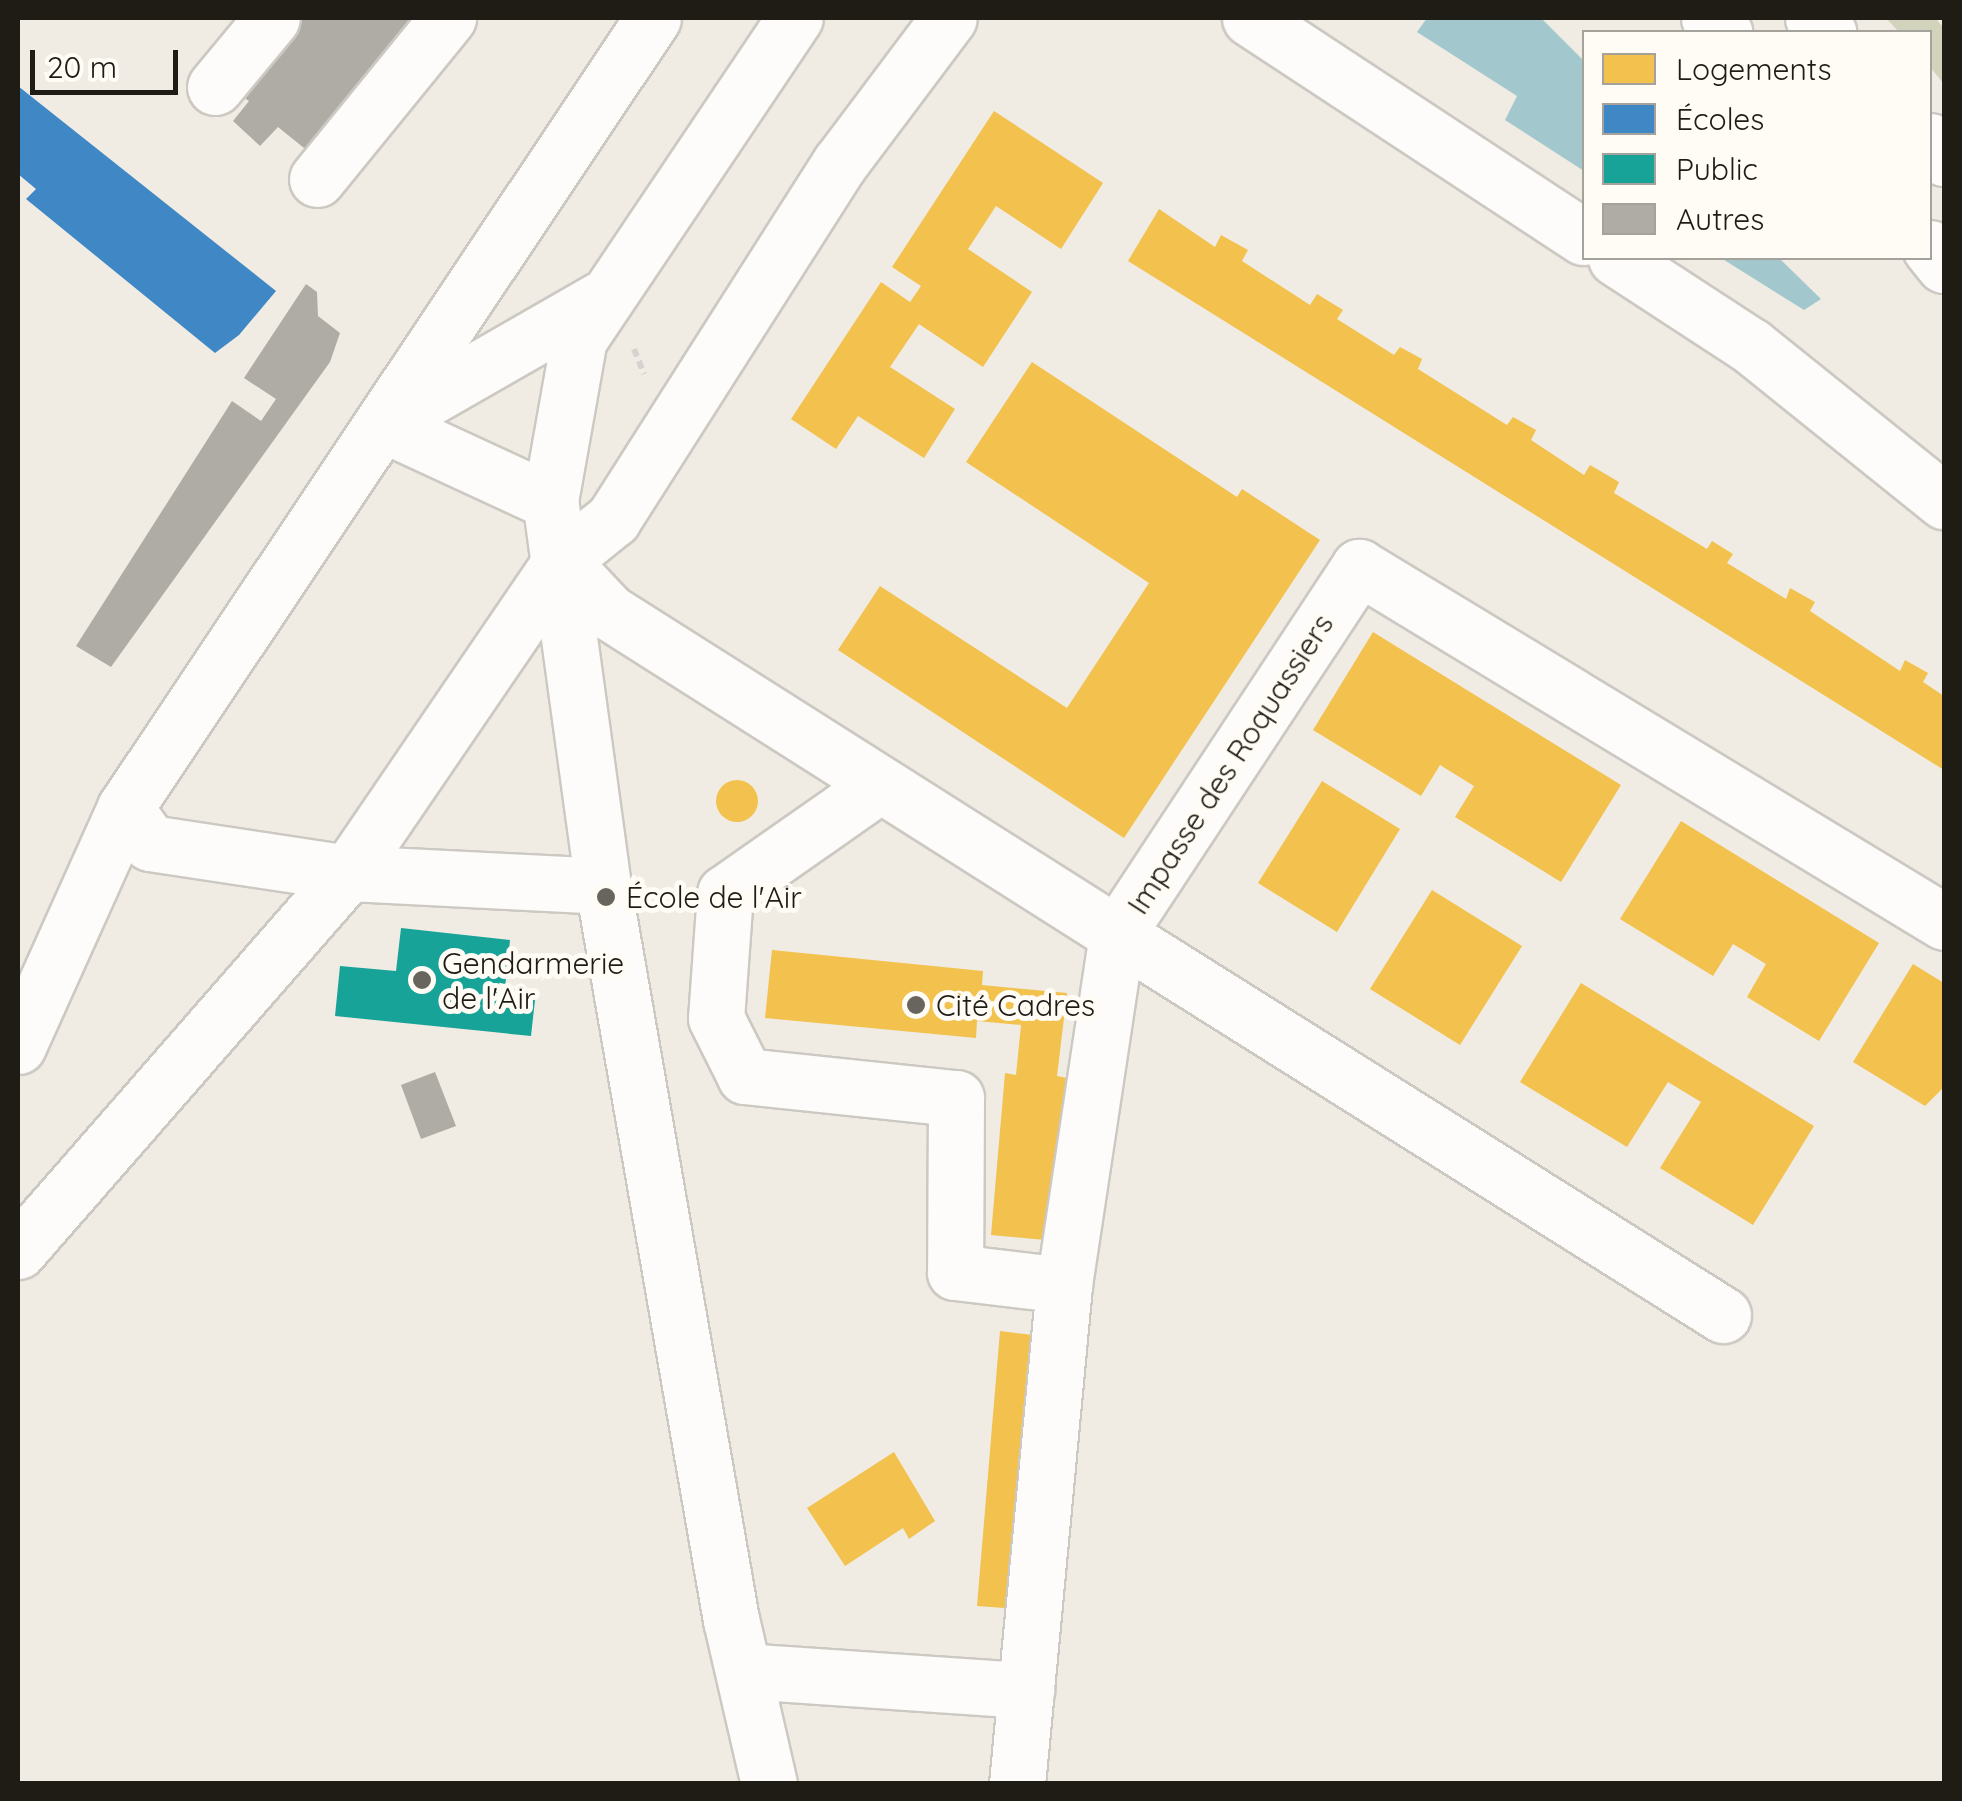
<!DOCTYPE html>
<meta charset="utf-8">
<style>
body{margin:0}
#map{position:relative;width:1962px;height:1801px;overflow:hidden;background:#f0ece3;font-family:Quicksand,sans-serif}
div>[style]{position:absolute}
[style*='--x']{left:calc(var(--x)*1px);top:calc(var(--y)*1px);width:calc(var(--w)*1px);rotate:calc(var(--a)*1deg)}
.green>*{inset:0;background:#d2d3bd}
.water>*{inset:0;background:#a2c7cc}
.homes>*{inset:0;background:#f2c14e}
.round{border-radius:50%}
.schools>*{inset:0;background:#3f88c5}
.public>*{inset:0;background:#17a398}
.building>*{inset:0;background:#afaba5}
.path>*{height:6px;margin-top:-3px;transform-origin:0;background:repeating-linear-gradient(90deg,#d5d3d0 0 8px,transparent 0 13px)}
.roads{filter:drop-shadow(2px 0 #ccc8c2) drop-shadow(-2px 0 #ccc8c2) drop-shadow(0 2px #ccc8c2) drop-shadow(0 -2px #ccc8c2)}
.minor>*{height:55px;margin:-27.5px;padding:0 27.5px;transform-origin:27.5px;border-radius:27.5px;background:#fdfcfb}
.highway>*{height:55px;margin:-27.5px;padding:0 27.5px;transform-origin:27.5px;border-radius:27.5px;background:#fdfcfb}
.dots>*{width:28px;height:28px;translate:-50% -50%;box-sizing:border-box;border:5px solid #fffbf5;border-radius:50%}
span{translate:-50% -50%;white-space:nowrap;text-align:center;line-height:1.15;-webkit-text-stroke:10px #fffbf5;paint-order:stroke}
.street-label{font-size:30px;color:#1f1c16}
.poi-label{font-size:30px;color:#1f1c16}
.left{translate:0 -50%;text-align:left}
.frame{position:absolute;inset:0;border:20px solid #1f1c16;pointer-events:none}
.legend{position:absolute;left:1582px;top:30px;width:350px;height:230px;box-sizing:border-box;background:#fffbf5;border:2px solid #a5a29c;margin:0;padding:12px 18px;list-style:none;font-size:30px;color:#1f1c16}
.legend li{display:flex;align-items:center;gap:20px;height:50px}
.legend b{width:50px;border:2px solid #a5a29c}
.scale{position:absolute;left:30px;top:50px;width:148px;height:45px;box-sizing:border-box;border:5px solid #1f1c16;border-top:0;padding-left:12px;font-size:30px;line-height:35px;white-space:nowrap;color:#1f1c16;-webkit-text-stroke:8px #fffbf5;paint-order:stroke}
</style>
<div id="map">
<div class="green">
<div style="clip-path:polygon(1886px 18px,1935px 18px,1944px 28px,1944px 84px,1930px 67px,1930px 32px,1899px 32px)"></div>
</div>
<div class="water">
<div style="clip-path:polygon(1427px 18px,1541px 18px,1584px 61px,1584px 171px,1505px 120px,1517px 96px,1417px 32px)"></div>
<div style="clip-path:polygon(1721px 258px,1779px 258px,1821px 299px,1804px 310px)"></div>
</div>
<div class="homes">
<div style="clip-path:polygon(994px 111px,1103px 183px,1061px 249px,996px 206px,968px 249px,1032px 292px,983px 367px,919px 324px,890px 367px,955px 409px,924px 458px,858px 416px,836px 449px,791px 419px,881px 282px,910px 302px,921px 286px,892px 267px)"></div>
<div style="clip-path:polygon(1159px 209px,1215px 247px,1221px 235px,1248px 250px,1242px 261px,1310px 305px,1317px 294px,1343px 310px,1337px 319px,1394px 355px,1400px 347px,1422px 359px,1418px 369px,1507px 425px,1513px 417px,1536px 430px,1531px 440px,1584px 475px,1590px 465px,1619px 482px,1614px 493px,1707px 549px,1712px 541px,1733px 554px,1727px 563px,1786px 599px,1790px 588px,1815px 602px,1810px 611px,1900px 671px,1905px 660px,1928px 673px,1923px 682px,1944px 696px,1944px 770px,1128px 261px)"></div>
<div style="clip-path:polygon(1032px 362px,1237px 497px,1242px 489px,1320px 540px,1124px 838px,838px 650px,880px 586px,1067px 708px,1149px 583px,966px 462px)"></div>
<div style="clip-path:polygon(1373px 632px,1621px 785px,1561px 882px,1455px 817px,1474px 786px,1440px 765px,1421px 796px,1313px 730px)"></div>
<div class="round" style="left:716px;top:780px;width:42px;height:42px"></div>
<div style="clip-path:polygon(1322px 781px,1400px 829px,1337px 932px,1258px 883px)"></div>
<div style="clip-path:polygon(1681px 821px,1879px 943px,1819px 1041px,1747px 997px,1766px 964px,1733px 944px,1713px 976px,1620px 919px)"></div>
<div style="clip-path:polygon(1432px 890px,1522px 946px,1460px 1045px,1370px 989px)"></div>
<div style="clip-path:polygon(772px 950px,983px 971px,982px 985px,1067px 993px,1057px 1076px,1072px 1079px,1056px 1241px,991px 1235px,1005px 1073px,1016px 1075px,1021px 1025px,977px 1021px,976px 1038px,765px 1018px)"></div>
<div style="clip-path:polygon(1913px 964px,1944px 983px,1944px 1087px,1925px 1106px,1853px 1062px)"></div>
<div style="clip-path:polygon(1581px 983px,1814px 1126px,1753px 1225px,1660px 1168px,1701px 1102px,1668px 1082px,1627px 1147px,1520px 1082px)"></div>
<div style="clip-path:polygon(1000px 1331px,1042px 1336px,1018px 1609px,977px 1606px)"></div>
<div style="clip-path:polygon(894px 1452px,935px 1521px,909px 1539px,903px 1528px,845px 1566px,807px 1508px)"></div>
</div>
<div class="schools">
<div style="clip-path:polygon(18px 86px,276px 291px,239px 335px,215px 353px,26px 199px,36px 189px,18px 174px)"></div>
</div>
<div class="public">
<div style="clip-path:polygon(401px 928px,510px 940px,505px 988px,536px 991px,531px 1036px,335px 1016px,340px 966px,396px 971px)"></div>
</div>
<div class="building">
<div style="clip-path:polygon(304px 18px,420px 18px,309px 152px,278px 127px,260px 146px,233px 121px,249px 101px,240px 95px)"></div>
<div style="clip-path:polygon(306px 284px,317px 292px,318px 316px,340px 333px,330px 362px,111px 667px,76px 646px,232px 401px,261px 421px,276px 399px,244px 378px)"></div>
<div style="clip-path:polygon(435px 1072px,456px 1126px,421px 1139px,401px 1085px)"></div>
</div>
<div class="path">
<div style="--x:634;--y:349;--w:27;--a:68"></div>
</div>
<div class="roads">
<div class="minor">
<div style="--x:1250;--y:18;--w:399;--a:33.3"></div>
<div style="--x:215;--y:87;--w:89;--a:-50.4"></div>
<div style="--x:317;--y:179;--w:208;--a:-50.9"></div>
<div style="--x:1616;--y:258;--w:161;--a:33.1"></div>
<div style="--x:1751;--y:346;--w:248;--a:38.8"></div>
<div style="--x:390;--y:420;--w:243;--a:-29.8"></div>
<div style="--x:383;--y:424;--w:184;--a:24.8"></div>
<div style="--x:561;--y:561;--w:70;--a:46.7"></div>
<div style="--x:609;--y:612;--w:601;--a:32.37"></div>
<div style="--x:1117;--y:934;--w:355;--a:98.6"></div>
<div style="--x:1064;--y:1285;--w:501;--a:95.38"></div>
<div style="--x:875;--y:788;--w:183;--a:145"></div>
<div style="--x:725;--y:893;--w:125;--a:94.1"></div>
<div style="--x:716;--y:1018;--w:65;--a:63.4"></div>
<div style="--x:745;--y:1076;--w:212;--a:6"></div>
<div style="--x:956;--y:1098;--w:174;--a:90.3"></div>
<div style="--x:955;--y:1272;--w:110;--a:6.8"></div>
<div style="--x:125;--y:808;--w:43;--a:54.5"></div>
<div style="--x:150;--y:843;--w:200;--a:8.6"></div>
<div style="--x:348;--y:873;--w:255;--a:2.9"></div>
<div style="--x:18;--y:1046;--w:261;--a:-65.8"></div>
<div style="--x:125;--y:808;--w:950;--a:-56.24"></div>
<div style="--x:18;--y:1251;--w:502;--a:-48.88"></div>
<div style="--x:348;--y:873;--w:378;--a:-55.7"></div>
<div style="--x:561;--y:561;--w:67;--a:-38.9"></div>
<div style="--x:613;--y:519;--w:422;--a:-57.5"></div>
<div style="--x:840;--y:163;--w:181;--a:-53.1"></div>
<div style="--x:1723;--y:1315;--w:716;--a:-147.84"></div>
<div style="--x:1117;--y:934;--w:440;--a:-56.6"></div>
<div style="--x:1359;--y:567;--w:684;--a:31.25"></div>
<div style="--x:744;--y:1671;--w:283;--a:3.9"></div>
<div style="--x:769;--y:1784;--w:168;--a:-103"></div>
<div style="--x:731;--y:1620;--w:745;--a:-99.89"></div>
<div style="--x:603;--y:886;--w:389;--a:-97.8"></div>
<div style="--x:550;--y:501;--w:165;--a:-79.9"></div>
<div style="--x:579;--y:339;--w:387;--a:-56.1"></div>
</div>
<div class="highway">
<div style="--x:1709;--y:18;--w:21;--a:43"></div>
<div style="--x:1813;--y:18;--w:21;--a:43"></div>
<div style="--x:1930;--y:141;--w:22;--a:51"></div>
<div style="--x:1930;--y:248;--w:22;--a:51"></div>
</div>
</div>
<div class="dots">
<div style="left:606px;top:897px;background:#68655e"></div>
<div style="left:422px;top:980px;background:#68655e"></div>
<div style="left:916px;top:1005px;background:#68655e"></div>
</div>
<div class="street-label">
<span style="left:1230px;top:764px;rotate:-57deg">Impasse des Roquassiers</span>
</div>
<div class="poi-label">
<span class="left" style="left:626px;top:897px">École de l'Air</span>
<span class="left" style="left:442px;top:980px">Gendarmerie<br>de l'Air</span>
<span class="left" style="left:936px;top:1005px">Cité Cadres</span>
</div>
<div class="frame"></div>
<ul class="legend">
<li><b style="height:28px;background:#f2c14e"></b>Logements</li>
<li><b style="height:28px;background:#3f88c5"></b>Écoles</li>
<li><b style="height:28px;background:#17a398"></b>Public</li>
<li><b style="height:28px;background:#afaba5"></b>Autres</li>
</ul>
<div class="scale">20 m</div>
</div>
